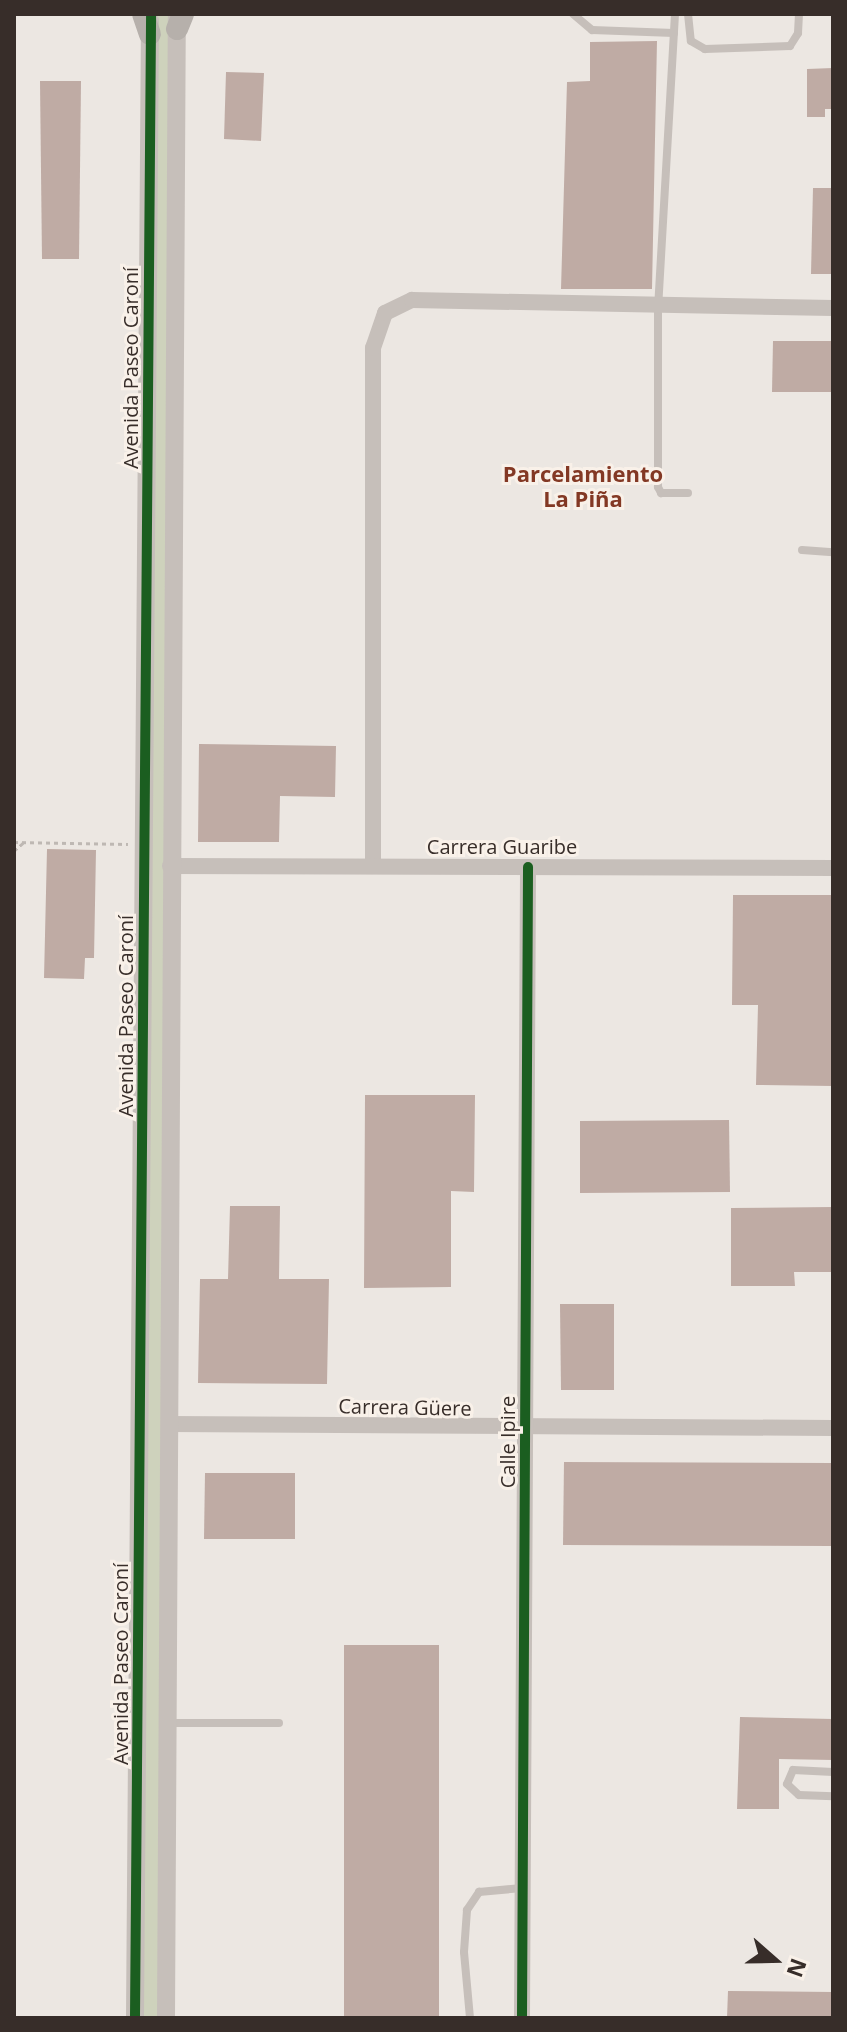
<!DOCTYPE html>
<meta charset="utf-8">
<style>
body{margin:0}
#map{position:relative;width:847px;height:2032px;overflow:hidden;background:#ece7e2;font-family:"Open Sans",sans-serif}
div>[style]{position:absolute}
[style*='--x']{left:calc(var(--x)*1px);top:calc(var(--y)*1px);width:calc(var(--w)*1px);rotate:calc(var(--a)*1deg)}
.green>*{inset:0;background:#ced2bc}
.building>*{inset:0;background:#bfaba4}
.path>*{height:3px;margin-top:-1.5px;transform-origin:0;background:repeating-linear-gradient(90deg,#beb8b3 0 4px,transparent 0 8px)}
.service>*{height:8px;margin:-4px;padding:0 4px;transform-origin:4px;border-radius:4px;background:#c6bfba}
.minor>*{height:16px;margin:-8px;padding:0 8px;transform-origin:8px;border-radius:8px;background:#c6bfba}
.tertiary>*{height:18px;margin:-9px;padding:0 9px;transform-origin:9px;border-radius:9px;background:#c6bfba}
.secondary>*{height:22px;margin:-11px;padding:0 11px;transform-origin:11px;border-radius:11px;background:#b6b0ab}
.cycleway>*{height:10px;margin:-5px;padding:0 5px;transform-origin:5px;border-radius:5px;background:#1b5e20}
span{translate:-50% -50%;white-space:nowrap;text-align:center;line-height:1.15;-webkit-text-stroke:6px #f9f1e9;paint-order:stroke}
.street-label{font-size:20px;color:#372d29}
.neighbourhood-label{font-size:22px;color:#833824;font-weight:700}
.frame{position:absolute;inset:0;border:16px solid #372d29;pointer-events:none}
.north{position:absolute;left:735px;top:1920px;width:80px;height:80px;-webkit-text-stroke:6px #f9f1e9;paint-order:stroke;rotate:110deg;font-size:22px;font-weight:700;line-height:32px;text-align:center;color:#372d29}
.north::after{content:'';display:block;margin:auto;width:28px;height:36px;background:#372d29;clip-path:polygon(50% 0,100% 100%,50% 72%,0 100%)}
</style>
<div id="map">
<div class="green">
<div style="clip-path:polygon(151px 14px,177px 14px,166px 2018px,135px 2018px)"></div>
</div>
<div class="building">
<div style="clip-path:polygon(657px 41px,652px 289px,561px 289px,567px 82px,590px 81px,590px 42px)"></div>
<div style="clip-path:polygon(833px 68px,833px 109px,825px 109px,825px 117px,807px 117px,807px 69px)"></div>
<div style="clip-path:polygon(226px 72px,264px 73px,261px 141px,224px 139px)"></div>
<div style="clip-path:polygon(40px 81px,81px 81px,79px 259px,42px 259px)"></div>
<div style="clip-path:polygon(813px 188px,833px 188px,833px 274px,811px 274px)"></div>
<div style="clip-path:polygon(773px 341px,833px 341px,833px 392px,772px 392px)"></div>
<div style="clip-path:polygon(199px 744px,336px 746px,335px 797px,280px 796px,279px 842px,198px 842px)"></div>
<div style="clip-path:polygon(47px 849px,96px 850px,94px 958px,85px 958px,84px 979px,44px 978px)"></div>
<div style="clip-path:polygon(733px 895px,833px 895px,833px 1086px,756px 1085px,758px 1005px,732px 1005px)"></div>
<div style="clip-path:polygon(365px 1095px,475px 1095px,474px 1192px,451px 1191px,451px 1287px,364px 1288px)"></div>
<div style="clip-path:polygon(729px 1120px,730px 1192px,580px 1193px,580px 1121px)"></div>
<div style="clip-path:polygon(230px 1206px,280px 1206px,279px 1279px,329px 1279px,327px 1384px,198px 1383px,200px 1279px,228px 1279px)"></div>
<div style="clip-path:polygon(833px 1207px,833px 1272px,794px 1272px,795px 1286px,731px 1286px,731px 1208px)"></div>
<div style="clip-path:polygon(560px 1304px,614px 1304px,614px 1390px,561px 1390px)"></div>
<div style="clip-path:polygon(564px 1462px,831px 1463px,831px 1546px,563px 1545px)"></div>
<div style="clip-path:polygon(205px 1473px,295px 1473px,295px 1539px,204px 1539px)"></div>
<div style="clip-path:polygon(344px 1645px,439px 1645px,439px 2018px,344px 2018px)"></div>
<div style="clip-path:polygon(740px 1717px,833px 1719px,833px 1760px,779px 1759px,779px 1809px,737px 1809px)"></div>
<div style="clip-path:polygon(728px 1991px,833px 1992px,833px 2018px,727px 2018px)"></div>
</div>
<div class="path">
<div style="--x:14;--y:842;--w:114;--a:1"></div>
<div style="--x:14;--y:851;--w:13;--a:-42"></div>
</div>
<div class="service">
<div style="--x:573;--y:14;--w:25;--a:40"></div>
<div style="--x:592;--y:30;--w:82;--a:2.1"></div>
<div style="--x:675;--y:14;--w:293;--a:93.3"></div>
<div style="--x:658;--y:307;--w:180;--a:90"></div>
<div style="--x:658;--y:487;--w:7;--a:63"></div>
<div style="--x:661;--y:493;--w:27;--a:0"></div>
<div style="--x:688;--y:14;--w:27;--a:84"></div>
<div style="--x:691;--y:41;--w:16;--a:30"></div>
<div style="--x:705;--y:49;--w:85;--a:-2"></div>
<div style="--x:790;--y:46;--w:15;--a:-58"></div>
<div style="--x:798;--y:33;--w:19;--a:-87"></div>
<div style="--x:802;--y:550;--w:31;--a:4"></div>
<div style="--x:168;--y:1723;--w:111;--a:0"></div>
<div style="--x:833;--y:1772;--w:40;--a:-177.1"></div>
<div style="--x:793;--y:1770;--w:15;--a:113"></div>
<div style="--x:787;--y:1784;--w:16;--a:43"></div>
<div style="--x:799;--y:1795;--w:34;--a:2"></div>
<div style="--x:470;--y:2018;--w:66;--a:-95.2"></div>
<div style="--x:464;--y:1952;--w:42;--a:-85.9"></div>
<div style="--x:467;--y:1910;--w:22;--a:-56"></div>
<div style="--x:479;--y:1892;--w:43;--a:-5.3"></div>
</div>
<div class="minor">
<div style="--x:373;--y:865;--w:517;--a:-90"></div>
<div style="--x:373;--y:348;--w:37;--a:-71"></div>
<div style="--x:385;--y:313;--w:30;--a:-26"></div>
<div style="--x:412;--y:300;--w:421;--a:1.1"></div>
<div style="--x:170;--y:866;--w:663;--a:0.17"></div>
<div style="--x:169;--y:1424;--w:664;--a:0.35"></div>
<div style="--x:522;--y:2018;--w:1151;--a:-89.7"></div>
</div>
<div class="tertiary">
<div style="--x:135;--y:2018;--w:1997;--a:-89.57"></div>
<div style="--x:166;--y:2018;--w:2001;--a:-89.69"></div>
</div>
<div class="secondary">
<div style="--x:143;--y:14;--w:21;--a:71"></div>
<div style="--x:177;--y:29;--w:16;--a:-68"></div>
</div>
<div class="cycleway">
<div style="--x:135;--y:2018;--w:2004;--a:-89.54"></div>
<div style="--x:522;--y:2018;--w:1151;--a:-89.7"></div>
</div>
<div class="street-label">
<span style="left:130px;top:368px;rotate:-90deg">Avenida Paseo Caroní</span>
<span style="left:502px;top:846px">Carrera Guaribe</span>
<span style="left:125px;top:1016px;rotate:-90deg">Avenida Paseo Caroní</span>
<span style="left:405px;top:1407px;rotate:1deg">Carrera Güere</span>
<span style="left:507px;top:1442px;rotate:-90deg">Calle Ipire</span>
<span style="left:120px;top:1664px;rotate:-90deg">Avenida Paseo Caroní</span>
</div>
<div class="neighbourhood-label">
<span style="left:583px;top:486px">Parcelamiento<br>La Piña</span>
</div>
<div class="frame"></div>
<div class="north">N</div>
</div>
